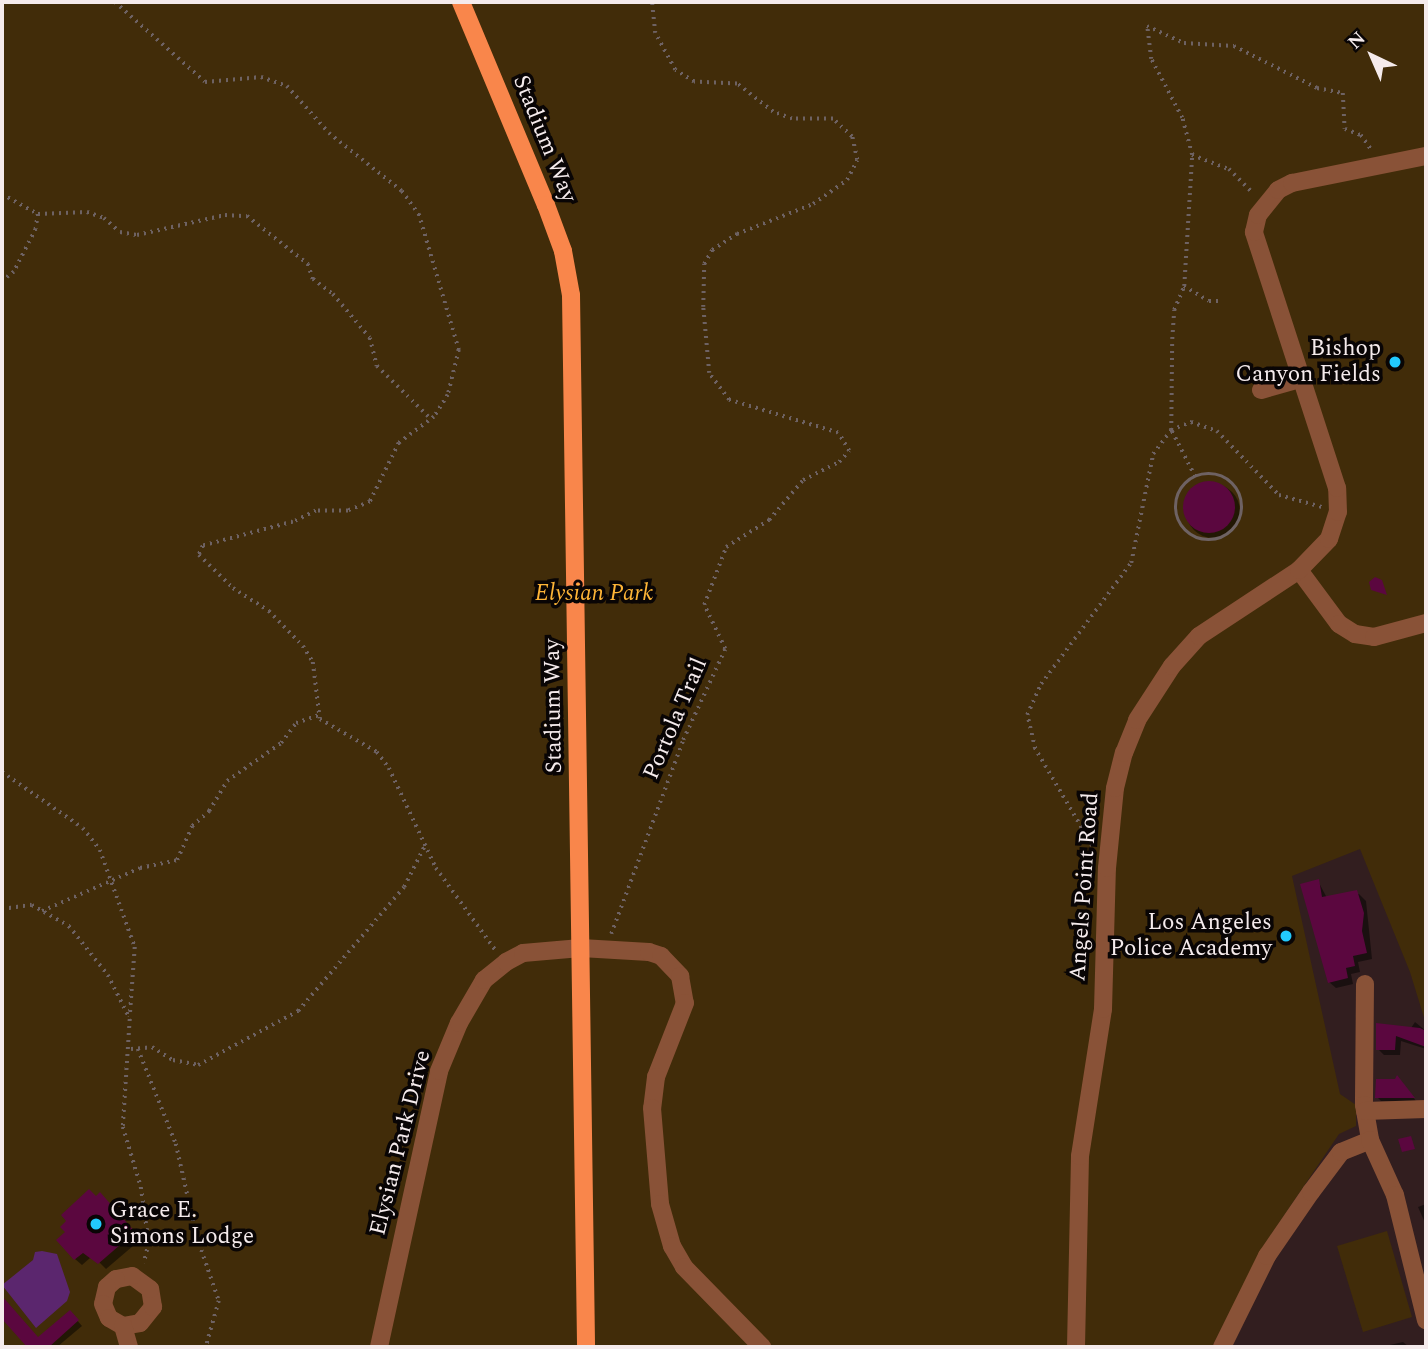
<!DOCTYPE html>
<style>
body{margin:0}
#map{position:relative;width:1428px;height:1349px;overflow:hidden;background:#241717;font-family:Spectral,serif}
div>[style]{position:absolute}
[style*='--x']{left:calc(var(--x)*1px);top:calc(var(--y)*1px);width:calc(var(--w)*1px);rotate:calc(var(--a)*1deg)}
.built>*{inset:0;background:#321e1f}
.green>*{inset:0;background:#412c09}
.water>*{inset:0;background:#5b266e}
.shadow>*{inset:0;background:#0007}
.round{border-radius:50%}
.building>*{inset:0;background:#5b073f}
.path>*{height:3.5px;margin-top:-1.75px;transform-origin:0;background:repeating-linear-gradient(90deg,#6e6263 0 2px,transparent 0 7px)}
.path>.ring{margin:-1.75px;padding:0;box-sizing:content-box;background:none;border:3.5px solid #6e6263;border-radius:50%}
.minor>*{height:18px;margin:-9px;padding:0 9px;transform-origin:9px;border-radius:9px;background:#895237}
.major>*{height:18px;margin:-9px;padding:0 9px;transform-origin:9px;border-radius:9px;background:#f9864b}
.dots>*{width:19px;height:19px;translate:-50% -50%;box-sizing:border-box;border:4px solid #090505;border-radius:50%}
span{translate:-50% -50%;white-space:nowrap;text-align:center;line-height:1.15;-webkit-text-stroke:7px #090505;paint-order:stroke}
.street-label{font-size:23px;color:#f5ebec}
.poi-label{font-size:23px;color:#f5ebec}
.right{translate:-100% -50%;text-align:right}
.left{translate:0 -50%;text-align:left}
.park-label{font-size:23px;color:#feb537;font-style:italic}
.frame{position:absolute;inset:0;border:4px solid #f5ebec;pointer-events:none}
.north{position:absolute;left:1337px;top:21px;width:70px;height:70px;-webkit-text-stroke:5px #090505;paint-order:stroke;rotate:316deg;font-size:19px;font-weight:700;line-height:28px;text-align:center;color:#f5ebec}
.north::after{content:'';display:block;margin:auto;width:24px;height:32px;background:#f5ebec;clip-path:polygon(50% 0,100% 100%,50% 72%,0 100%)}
</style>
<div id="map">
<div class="built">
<div style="clip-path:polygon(1426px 697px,1426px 1347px,1129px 1347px,1177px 703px)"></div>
</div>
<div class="green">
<div style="clip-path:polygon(2px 2px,1426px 2px,1426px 1024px,1410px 972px,1360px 849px,1292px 876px,1340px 1094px,1356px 1105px,1356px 1126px,1339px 1134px,1262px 1248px,1212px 1347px,2px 1347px)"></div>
<div style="clip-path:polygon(1387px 1231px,1412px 1317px,1363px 1332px,1337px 1246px)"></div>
</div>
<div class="water">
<div style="clip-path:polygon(42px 1251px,57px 1254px,70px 1292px,67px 1301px,36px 1328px,2px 1285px,33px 1260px,35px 1252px)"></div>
</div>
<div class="shadow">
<div class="round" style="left:1186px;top:484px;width:54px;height:54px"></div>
<div style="clip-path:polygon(1318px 881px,1327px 898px,1359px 894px,1366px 901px,1372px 959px,1358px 962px,1360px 972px,1351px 974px,1353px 984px,1336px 988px,1329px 982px)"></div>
<div style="clip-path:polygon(1415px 1022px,1426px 1031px,1426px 1049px,1401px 1041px,1400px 1055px,1384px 1055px,1378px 1049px,1378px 1025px,1411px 1028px)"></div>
<div style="clip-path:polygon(1401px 1081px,1416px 1101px,1381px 1101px,1377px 1097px)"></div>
<div style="clip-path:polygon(96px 1198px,107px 1201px,140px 1240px,106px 1269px,98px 1261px,90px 1258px,82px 1265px,75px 1259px)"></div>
<div style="clip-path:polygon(1426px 1204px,1426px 1225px,1418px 1207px)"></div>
<div style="clip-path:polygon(2px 1298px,38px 1340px,70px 1312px,82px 1326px,57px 1347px,29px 1347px,2px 1316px)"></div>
<div style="clip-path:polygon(1403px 1342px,1409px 1347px,1381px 1347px)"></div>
</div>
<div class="building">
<div class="round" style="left:1183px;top:481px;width:52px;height:52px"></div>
<div style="clip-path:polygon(1375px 577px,1382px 580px,1387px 595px,1371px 590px,1369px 582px)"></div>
<div style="clip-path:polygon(1319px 879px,1322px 897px,1357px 890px,1364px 913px,1362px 931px,1367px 953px,1353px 956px,1355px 966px,1346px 968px,1348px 978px,1328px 983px,1300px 884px)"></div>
<div style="clip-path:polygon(1376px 1023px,1420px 1028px,1426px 1031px,1426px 1047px,1396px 1036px,1395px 1050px,1376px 1050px)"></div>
<div style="clip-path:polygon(1397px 1075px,1415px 1098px,1375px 1098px,1376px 1079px,1395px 1079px)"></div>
<div style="clip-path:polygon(1411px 1136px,1415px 1149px,1402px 1152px,1398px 1139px)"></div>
<div style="clip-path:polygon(89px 1189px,96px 1196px,100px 1192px,135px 1232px,98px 1264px,83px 1253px,74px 1260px,56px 1240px,65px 1232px,60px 1227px,66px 1221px,61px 1215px)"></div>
<div style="clip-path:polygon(2px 1296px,38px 1337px,70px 1310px,79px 1320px,49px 1347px,27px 1347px,2px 1319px)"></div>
</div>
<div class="path">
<div style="--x:115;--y:2;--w:120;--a:41.6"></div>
<div style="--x:205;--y:82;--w:56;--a:-5.1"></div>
<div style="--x:261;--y:77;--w:28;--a:19"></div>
<div style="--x:287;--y:86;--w:63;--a:48.2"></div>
<div style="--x:329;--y:133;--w:93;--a:38.5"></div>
<div style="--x:402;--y:191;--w:29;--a:54"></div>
<div style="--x:419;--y:214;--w:142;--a:73.6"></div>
<div style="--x:459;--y:350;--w:46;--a:103.7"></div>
<div style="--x:448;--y:395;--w:26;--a:122"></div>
<div style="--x:434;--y:417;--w:44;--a:143.4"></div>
<div style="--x:399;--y:443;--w:66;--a:116.2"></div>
<div style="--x:370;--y:502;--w:24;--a:158"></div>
<div style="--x:348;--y:511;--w:32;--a:180"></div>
<div style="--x:316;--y:511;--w:25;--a:154"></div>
<div style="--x:293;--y:522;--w:93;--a:165.1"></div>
<div style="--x:203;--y:546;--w:10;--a:114"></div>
<div style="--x:199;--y:555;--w:47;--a:44.1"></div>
<div style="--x:233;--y:588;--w:43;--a:32.6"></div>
<div style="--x:269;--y:611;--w:49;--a:45.8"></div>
<div style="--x:303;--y:646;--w:19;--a:58"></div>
<div style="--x:313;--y:662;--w:57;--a:83"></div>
<div style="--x:320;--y:719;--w:66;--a:30.1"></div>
<div style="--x:377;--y:752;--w:20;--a:53"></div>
<div style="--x:389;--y:768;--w:110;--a:64.8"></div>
<div style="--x:436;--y:868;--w:102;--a:54.1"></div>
<div style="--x:1192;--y:155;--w:40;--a:21"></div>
<div style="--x:1229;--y:169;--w:34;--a:45"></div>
<div style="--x:2;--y:194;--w:41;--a:29.1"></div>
<div style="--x:38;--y:214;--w:15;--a:98"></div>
<div style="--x:36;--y:229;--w:48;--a:117.1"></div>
<div style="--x:14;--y:272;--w:15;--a:143"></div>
<div style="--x:38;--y:214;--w:49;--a:-2.3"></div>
<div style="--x:87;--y:212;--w:18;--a:19"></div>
<div style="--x:104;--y:218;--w:21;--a:41"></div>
<div style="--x:120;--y:232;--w:17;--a:10"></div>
<div style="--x:137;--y:235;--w:90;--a:-12.8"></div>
<div style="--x:225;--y:215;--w:22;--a:3"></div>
<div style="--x:247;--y:216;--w:78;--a:38.2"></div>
<div style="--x:308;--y:264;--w:16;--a:72"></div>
<div style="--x:313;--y:279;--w:25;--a:37"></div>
<div style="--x:333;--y:294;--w:57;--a:49.9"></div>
<div style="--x:370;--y:338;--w:29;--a:76"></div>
<div style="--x:377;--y:366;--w:76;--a:44.5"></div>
<div style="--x:1184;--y:286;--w:29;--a:31"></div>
<div style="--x:1209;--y:301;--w:11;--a:0"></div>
<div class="ring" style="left:1176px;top:474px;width:62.5px;height:62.5px"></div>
<div style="--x:1195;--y:477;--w:53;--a:-117.1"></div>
<div style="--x:1171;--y:430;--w:91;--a:-89.4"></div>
<div style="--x:1172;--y:339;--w:29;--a:-86"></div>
<div style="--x:1174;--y:310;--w:26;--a:-67"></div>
<div style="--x:1184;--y:286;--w:131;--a:-86.5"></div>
<div style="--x:1192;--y:155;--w:38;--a:-105"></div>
<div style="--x:1182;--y:118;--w:67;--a:-117.7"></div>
<div style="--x:1151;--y:59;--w:33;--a:-97"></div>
<div style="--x:1147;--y:26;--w:41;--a:24.7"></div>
<div style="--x:1184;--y:43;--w:50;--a:3.4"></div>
<div style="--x:1234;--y:46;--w:93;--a:26.8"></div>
<div style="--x:1317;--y:88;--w:26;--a:11"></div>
<div style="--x:1343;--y:93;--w:36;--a:87"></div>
<div style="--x:1345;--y:129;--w:17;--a:21"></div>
<div style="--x:1361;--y:135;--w:19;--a:55"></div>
<div style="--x:2;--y:772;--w:98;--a:34.7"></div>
<div style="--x:83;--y:828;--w:28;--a:52"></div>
<div style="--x:100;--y:850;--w:103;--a:70.2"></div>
<div style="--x:135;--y:947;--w:70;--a:94.1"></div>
<div style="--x:1092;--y:846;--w:113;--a:-120.4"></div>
<div style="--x:1035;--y:749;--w:35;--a:-103"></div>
<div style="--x:1027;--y:715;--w:34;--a:-66"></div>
<div style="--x:1041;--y:684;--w:151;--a:-53.4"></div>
<div style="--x:1131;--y:563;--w:111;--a:-78.6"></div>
<div style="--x:1153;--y:454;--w:30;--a:-53"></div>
<div style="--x:1171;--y:430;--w:22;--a:-22"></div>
<div style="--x:1191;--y:422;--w:28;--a:19"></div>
<div style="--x:1217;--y:431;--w:89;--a:45.9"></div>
<div style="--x:1279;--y:495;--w:45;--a:15.6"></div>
<div style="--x:2;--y:909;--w:30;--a:-8"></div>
<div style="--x:32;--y:905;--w:43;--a:29.6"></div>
<div style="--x:69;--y:926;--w:63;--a:51.5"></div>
<div style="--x:108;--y:975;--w:49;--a:63.4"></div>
<div style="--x:130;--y:1019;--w:108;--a:93.7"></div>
<div style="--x:123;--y:1127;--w:63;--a:73.3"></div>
<div style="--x:141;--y:1187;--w:57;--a:81.9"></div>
<div style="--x:149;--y:1243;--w:21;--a:104"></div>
<div style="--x:42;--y:911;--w:107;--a:-23.7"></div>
<div style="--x:140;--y:868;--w:38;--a:-12"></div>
<div style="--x:177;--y:860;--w:37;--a:-66"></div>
<div style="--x:192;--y:826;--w:23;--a:-41"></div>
<div style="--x:209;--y:811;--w:35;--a:-59"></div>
<div style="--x:227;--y:781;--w:66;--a:-35.1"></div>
<div style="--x:281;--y:743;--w:25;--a:-53"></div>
<div style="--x:296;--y:723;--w:24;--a:-19"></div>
<div style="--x:611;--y:934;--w:207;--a:-69.6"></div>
<div style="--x:683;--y:740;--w:100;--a:-65.2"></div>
<div style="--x:725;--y:649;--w:49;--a:-115.5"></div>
<div style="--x:704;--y:605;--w:62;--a:-69.2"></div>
<div style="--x:726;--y:547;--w:51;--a:-32.1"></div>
<div style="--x:769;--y:520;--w:52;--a:-49.6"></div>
<div style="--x:803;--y:480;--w:40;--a:-26.6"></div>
<div style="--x:839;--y:462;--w:15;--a:-48"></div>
<div style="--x:849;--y:451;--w:21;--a:-121"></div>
<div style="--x:838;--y:433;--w:114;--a:-163.2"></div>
<div style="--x:729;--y:400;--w:34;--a:-127"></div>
<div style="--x:709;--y:373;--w:66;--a:-95.2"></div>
<div style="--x:703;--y:307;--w:43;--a:-88.7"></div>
<div style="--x:704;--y:264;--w:16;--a:-60"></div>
<div style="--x:712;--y:250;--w:30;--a:-33"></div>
<div style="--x:737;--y:234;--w:82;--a:-21.5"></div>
<div style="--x:813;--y:204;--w:42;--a:-35.2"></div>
<div style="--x:847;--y:180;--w:22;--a:-63"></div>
<div style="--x:857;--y:160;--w:24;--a:-102"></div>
<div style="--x:852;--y:137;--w:26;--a:-137"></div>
<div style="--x:833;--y:119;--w:41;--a:180"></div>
<div style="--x:792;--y:119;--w:20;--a:-160"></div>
<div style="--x:773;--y:112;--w:46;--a:-142.1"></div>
<div style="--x:737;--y:84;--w:43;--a:-177.3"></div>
<div style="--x:694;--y:82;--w:22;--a:-148"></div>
<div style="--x:675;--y:70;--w:42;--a:-118.4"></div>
<div style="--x:655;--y:33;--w:31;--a:-96"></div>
<div style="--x:131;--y:1049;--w:21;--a:-5"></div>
<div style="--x:152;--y:1047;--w:25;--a:32"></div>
<div style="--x:173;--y:1060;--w:25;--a:11"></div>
<div style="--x:198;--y:1065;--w:114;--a:-28.4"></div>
<div style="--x:298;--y:1011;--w:163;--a:-49.5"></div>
<div style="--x:404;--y:887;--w:47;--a:-63.4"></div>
<div style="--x:138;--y:1049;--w:102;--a:68.2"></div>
<div style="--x:176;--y:1144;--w:95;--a:77.3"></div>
<div style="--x:197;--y:1237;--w:68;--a:71"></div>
<div style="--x:219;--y:1301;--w:48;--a:105.8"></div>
</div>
<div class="minor">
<div style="--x:1261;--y:390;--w:40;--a:-16"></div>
<div style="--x:1299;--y:570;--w:67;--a:53.5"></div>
<div style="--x:1339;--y:624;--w:19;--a:32"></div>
<div style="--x:1355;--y:634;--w:19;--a:9"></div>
<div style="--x:1374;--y:637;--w:54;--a:-15.1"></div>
<div style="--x:1365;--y:984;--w:121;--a:90.5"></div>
<div style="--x:1364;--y:1105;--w:36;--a:80"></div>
<div style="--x:1365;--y:1111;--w:61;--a:-1.9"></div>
<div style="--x:123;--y:1326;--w:17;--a:-10"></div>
<div style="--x:140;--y:1323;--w:21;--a:-51"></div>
<div style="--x:153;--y:1307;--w:18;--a:-99"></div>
<div style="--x:150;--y:1289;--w:22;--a:-144"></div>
<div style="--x:132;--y:1276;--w:16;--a:169"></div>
<div style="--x:116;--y:1279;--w:12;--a:138"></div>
<div style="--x:107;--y:1287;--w:17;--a:103"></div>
<div style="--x:103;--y:1304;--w:15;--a:67"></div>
<div style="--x:109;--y:1318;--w:16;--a:30"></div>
<div style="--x:123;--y:1326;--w:22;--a:74"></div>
<div style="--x:379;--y:1347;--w:282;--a:-77.7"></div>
<div style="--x:439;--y:1071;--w:52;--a:-67.4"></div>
<div style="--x:459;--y:1023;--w:50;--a:-59.8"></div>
<div style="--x:484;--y:980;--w:28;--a:-39"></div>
<div style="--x:506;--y:962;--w:19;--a:-28"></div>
<div style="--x:523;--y:953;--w:58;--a:-4.9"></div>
<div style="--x:581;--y:948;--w:68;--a:3.4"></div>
<div style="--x:649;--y:952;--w:13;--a:18"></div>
<div style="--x:661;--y:956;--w:28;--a:46"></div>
<div style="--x:680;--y:976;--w:27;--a:80"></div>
<div style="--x:685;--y:1003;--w:79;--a:111.4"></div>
<div style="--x:656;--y:1077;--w:31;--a:97"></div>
<div style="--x:652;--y:1108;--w:96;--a:85.2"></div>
<div style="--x:660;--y:1204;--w:44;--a:74.1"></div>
<div style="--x:672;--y:1246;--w:24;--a:60"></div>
<div style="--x:684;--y:1267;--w:112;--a:45.7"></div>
<div style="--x:1076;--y:1347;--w:191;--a:-88.8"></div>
<div style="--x:1080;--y:1156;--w:149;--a:-81.1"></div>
<div style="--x:1103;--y:1009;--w:141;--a:-88.4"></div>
<div style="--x:1107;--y:868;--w:80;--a:-84.3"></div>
<div style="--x:1115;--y:788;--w:36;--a:-76"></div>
<div style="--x:1124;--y:753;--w:35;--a:-68"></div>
<div style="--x:1137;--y:720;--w:64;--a:-57.1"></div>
<div style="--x:1172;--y:666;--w:40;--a:-48"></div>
<div style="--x:1199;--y:636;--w:120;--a:-33.4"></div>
<div style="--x:1299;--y:570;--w:43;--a:-45.9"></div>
<div style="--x:1329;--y:539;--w:28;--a:-72"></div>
<div style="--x:1338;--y:512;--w:24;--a:-92"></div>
<div style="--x:1337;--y:488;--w:269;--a:-108"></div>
<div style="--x:1254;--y:232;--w:17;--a:-77"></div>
<div style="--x:1258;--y:215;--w:32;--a:-51"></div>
<div style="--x:1278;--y:190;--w:16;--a:-27"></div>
<div style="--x:1292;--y:183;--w:137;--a:-11.4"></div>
<div style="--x:1222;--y:1347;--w:102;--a:-63.7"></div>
<div style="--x:1267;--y:1256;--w:78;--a:-55.5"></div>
<div style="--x:1311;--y:1192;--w:50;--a:-53.1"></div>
<div style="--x:1341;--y:1152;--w:31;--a:-22"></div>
<div style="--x:1370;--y:1140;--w:60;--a:65.6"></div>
<div style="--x:1395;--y:1195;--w:129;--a:76.1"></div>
</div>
<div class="major">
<div style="--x:461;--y:2;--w:220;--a:67.3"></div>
<div style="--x:546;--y:205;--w:49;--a:69.7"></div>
<div style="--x:563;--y:251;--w:45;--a:79.7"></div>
<div style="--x:571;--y:295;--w:1052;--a:89.18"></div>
</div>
<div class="dots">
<div style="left:1395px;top:362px;background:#22c9fd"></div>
<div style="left:1286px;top:936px;background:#22c9fd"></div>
<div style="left:96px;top:1224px;background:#22c9fd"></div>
</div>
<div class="street-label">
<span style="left:544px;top:139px;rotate:68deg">Stadium Way</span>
<span style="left:554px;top:706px;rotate:-91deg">Stadium Way</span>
<span style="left:676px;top:719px;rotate:-67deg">Portola Trail</span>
<span style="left:1085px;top:887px;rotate:-86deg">Angels Point Road</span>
<span style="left:401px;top:1143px;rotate:-76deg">Elysian Park Drive</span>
</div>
<div class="poi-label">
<span class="right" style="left:1381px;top:362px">Bishop<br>Canyon Fields</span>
<span class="right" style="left:1272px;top:936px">Los Angeles<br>Police Academy</span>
<span class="left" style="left:110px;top:1224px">Grace E.<br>Simons Lodge</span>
</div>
<div class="park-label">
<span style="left:594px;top:594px">Elysian Park</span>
</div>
<div class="frame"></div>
<div class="north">N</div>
</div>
